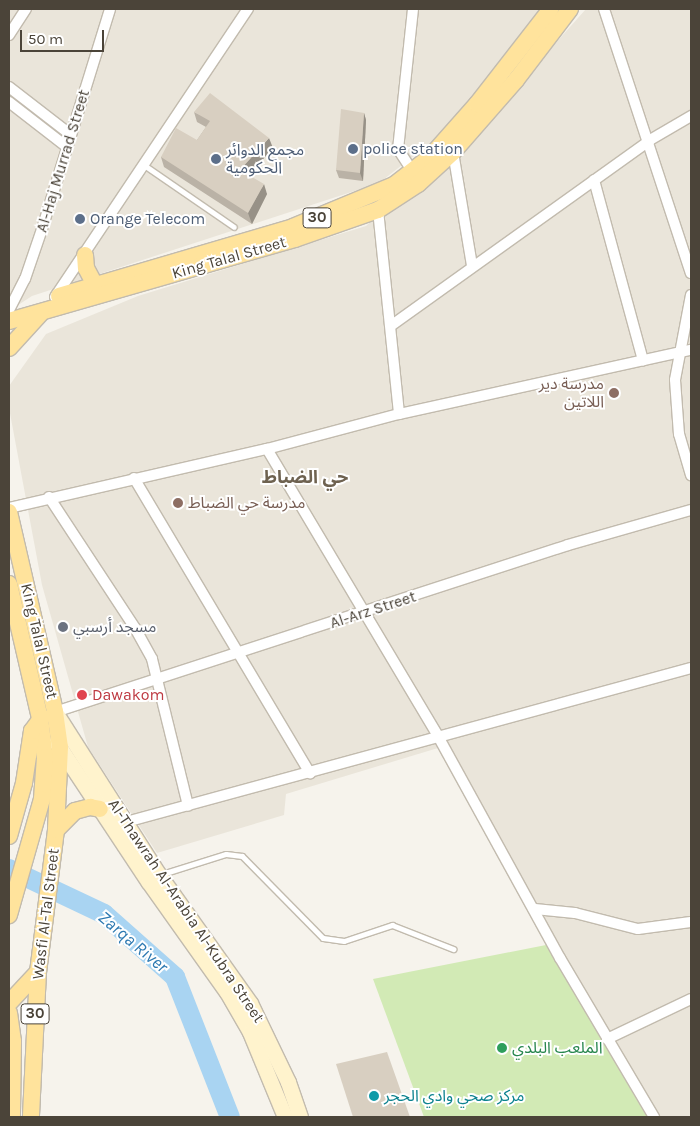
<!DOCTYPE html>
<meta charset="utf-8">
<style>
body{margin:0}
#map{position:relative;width:700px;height:1126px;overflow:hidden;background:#f6f3ec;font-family:Karla,"Noto Sans Arabic",sans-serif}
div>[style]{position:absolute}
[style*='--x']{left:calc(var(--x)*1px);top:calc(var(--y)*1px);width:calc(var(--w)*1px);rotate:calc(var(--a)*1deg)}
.residential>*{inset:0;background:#eae5da}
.green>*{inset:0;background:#d2eab5}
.river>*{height:20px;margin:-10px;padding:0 10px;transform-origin:10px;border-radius:10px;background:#a9d4f2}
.roads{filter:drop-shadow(1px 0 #c2bbae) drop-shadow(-1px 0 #c2bbae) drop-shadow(0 1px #c2bbae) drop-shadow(0 -1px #c2bbae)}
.service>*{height:5px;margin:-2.5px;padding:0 2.5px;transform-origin:2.5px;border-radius:2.5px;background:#fff}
.minor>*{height:10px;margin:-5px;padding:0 5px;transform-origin:5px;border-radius:5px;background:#fff}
.secondary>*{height:15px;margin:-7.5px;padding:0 7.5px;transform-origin:7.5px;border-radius:7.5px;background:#fff3cd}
.primary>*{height:16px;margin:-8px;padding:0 8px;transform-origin:8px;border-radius:8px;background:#ffe39c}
.wall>*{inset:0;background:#bab2a6}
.shaded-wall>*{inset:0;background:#979187}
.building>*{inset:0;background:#d8cfc1}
.dots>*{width:14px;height:14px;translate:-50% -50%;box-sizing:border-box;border:2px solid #fff;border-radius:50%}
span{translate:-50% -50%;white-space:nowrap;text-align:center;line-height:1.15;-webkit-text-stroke:4px #fff;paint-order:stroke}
.shield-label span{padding:1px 4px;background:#fff;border:1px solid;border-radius:4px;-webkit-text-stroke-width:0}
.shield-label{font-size:15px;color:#4b4439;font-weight:700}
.service-label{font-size:16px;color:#4e5e75}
.left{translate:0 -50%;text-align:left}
.street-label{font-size:16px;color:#4b4439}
.education-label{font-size:16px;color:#785e54}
.right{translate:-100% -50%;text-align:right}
.worship-label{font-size:16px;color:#5b616d}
.health-label{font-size:16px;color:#be3a42}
.leisure-label{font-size:16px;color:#27864d}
.culture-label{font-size:16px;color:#0d838f}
.neighbourhood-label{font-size:18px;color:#6e6250;font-weight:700}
.water-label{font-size:18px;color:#2e7ab2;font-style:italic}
.frame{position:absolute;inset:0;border:10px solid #4b4439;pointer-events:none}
.scale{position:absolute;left:20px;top:30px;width:84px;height:22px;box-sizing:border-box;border:2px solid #4b4439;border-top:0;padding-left:6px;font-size:15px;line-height:18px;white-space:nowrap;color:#4b4439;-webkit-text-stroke:4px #fff;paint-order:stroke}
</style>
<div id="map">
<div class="residential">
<div style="clip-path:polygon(9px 9px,545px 9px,438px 137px,379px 183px,32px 296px,9px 311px)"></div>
<div style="clip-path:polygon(586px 9px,691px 9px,691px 1117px,655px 1117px,438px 748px,286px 794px,284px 815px,157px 853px,88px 747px,42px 585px,9px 408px,9px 386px,46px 334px,138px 296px,366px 226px,496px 110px)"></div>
</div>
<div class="green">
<div style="clip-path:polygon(546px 945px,647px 1117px,424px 1117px,373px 979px)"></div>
</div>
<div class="river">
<div style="--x:9;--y:869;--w:105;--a:25.3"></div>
<div style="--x:104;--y:914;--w:95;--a:41.6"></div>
<div style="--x:175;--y:977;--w:150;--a:68.6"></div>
</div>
<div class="roads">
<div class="service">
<div style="--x:144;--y:165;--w:109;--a:34.6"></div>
<div style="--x:162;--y:874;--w:67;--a:-17.4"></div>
<div style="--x:226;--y:854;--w:16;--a:7"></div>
<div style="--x:242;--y:856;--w:115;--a:45.4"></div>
<div style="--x:323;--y:938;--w:21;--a:8"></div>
<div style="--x:344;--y:941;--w:51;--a:-18.4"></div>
<div style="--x:392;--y:925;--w:66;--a:21.5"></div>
</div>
<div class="minor">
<div style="--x:413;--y:9;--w:141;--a:96.1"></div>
<div style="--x:398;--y:149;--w:27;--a:57"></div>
<div style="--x:604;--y:9;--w:278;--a:71.8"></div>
<div style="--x:9;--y:35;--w:31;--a:-57"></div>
<div style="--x:9;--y:87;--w:78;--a:37.7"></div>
<div style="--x:9;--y:102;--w:73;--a:37.8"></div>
<div style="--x:453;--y:152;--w:116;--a:80.5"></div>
<div style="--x:594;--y:180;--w:187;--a:74.8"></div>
<div style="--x:378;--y:210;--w:205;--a:84.1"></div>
<div style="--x:691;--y:295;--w:86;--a:100.7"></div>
<div style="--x:675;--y:380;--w:54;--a:85.8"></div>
<div style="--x:679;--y:434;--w:43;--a:73.7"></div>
<div style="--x:55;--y:297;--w:347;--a:-56.2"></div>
<div style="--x:9;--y:310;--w:35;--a:-63"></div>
<div style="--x:25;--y:279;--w:53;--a:-71.2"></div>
<div style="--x:42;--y:229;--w:230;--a:-72.8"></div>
<div style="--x:392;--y:325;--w:317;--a:-35.6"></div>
<div style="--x:650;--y:140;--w:48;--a:-30.3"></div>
<div style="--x:267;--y:449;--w:336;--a:59.2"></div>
<div style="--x:439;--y:738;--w:251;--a:61.2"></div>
<div style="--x:560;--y:958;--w:185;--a:59.4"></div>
<div style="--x:134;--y:478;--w:344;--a:59.2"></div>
<div style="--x:49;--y:497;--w:157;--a:56.7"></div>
<div style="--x:135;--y:628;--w:35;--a:61"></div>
<div style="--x:152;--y:659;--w:151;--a:76.2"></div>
<div style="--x:9;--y:508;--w:265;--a:-12.9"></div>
<div style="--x:267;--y:449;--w:137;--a:-14.9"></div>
<div style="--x:399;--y:414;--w:299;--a:-12.4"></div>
<div style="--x:55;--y:712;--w:539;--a:-18.03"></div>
<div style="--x:568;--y:545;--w:128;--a:-15.9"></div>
<div style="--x:126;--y:822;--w:586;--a:-15.25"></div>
<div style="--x:535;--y:909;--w:40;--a:5.7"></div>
<div style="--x:575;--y:913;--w:65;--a:14.3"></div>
<div style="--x:638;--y:929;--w:53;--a:-7.5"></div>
<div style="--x:607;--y:1039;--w:93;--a:-25.5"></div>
</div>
<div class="secondary">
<div style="--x:55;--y:712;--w:193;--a:57.5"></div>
<div style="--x:159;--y:875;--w:157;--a:54.6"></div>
<div style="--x:250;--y:1003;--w:88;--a:64.3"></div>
<div style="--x:288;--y:1082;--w:37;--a:71"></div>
<div style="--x:56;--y:742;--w:167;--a:56.5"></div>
<div style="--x:148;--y:881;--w:136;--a:54.6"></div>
<div style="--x:227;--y:992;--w:46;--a:60.1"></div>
<div style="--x:250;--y:1032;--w:92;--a:67.6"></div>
</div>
<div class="primary">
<div style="--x:85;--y:255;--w:13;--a:86"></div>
<div style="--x:86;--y:268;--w:19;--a:62"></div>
<div style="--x:59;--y:296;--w:244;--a:-16.4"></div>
<div style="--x:293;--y:227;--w:109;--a:-22.6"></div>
<div style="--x:394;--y:185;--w:46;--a:-37.9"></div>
<div style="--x:430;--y:157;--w:71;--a:-48.4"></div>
<div style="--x:477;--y:104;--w:120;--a:-52.1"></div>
<div style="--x:9;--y:321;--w:298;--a:-16"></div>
<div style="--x:295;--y:239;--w:88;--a:-19.3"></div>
<div style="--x:378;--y:210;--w:48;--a:-33"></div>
<div style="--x:418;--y:184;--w:47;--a:-42.4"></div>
<div style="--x:453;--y:152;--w:96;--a:-48.8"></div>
<div style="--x:516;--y:80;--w:89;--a:-52.7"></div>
<div style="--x:9;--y:348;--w:47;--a:-47.6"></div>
<div style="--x:9;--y:512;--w:205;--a:77"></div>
<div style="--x:55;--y:712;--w:35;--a:82"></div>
<div style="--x:60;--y:747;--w:83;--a:92.8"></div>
<div style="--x:56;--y:830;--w:143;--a:97.2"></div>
<div style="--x:38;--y:972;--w:145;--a:92.8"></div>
<div style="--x:9;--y:584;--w:138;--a:77"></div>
<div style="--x:40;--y:718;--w:39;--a:83"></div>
<div style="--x:45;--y:757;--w:42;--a:94.1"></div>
<div style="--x:42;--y:799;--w:121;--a:105.9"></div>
<div style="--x:56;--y:830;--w:27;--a:-45"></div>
<div style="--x:75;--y:811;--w:16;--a:-15"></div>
<div style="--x:90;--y:807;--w:10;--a:11"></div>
<div style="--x:9;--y:836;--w:55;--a:-74.2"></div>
<div style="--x:24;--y:783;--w:53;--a:-81.3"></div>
<div style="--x:32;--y:731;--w:17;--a:-54"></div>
<div style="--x:9;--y:1003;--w:42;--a:-46.9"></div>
<div style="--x:9;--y:1013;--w:28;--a:82"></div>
<div style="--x:13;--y:1041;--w:76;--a:90.8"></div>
</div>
</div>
<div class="wall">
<div style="clip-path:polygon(194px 112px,273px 148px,249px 175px,267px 194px,252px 224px,164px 167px,161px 157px,197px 140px,206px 127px,197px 122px)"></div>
<div style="clip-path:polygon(364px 113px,366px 120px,363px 181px,339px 178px,336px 170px)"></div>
</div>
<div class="shaded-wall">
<div style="clip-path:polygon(364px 113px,366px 120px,363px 181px,360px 173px)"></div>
<div style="clip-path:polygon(269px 138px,273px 148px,244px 180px,240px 170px)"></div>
<div style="clip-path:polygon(264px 184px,267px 194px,252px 224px,248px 213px)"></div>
</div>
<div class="building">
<div style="clip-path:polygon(210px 93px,269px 138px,240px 170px,264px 184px,248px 213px,161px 157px,176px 128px,197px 140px,210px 121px,194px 112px)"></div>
<div style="clip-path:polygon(341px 109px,364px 113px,360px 173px,336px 170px)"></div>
<div style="clip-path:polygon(387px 1052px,410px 1117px,353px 1117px,336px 1064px)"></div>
</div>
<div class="dots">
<div style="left:353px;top:149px;background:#5c6f8a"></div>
<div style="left:216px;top:159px;background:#5c6f8a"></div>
<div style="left:80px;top:219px;background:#5c6f8a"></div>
<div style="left:614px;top:393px;background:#8d6e63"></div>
<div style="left:178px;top:503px;background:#8d6e63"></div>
<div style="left:63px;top:627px;background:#6b7280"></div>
<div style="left:82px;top:695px;background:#e0444e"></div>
<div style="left:502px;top:1048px;background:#2e9e5b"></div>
<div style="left:374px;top:1096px;background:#0f9aa8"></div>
</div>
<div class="shield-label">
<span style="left:317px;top:218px">30</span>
<span style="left:35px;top:1014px">30</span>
</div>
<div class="service-label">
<span class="left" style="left:363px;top:149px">police station</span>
<span class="left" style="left:226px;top:159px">مجمع الدوائر<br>الحكومية</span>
<span class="left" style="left:90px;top:219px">Orange Telecom</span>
</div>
<div class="street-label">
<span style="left:63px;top:161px;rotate:-73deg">Al-Haj Murrad Street</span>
<span style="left:229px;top:258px;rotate:-16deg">King Talal Street</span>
<span style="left:373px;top:610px;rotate:-18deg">Al-Arz Street</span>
<span style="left:39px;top:641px;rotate:77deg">King Talal Street</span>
<span style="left:186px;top:911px;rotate:56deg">Al-Thawrah Al-Arabia Al-Kubra Street</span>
<span style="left:46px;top:914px;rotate:-83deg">Wasfi Al-Tal Street</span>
</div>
<div class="education-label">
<span class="right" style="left:604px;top:393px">مدرسة دير<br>اللاتين</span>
<span class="left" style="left:188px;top:503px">مدرسة حي الضباط</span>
</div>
<div class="worship-label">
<span class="left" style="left:73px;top:627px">مسجد أرسبي</span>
</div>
<div class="health-label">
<span class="left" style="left:92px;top:695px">Dawakom</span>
</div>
<div class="leisure-label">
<span class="left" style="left:512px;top:1048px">الملعب البلدي</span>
</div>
<div class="culture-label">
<span class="left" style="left:384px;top:1096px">مركز صحي وادي الحجر</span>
</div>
<div class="neighbourhood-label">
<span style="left:305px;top:477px">حي الضباط</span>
</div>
<div class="water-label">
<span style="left:133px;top:942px;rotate:40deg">Zarqa River</span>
</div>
<div class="frame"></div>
<div class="scale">50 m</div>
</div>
